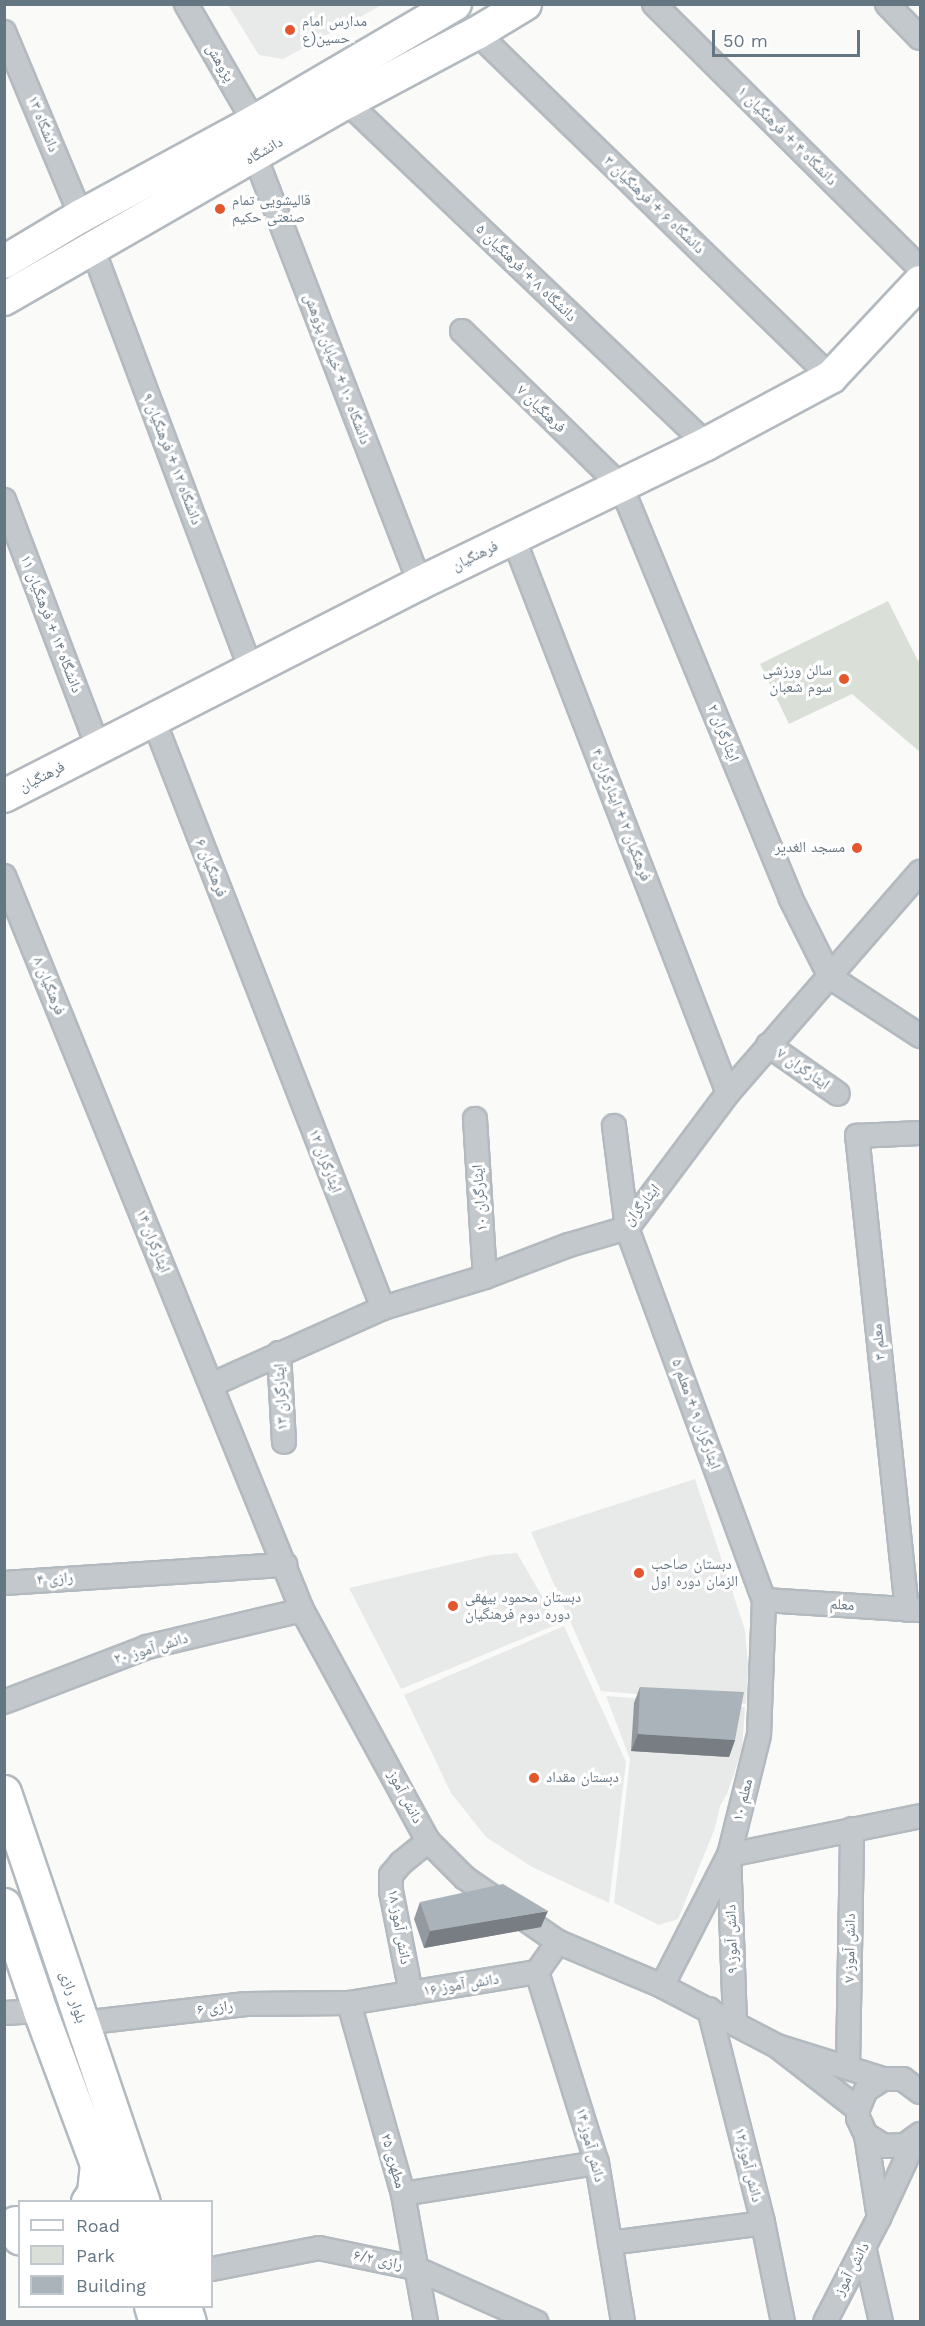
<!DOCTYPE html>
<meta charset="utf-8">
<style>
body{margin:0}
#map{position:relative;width:925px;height:2326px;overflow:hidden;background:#fafaf8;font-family:"Work Sans","Noto Naskh Arabic",sans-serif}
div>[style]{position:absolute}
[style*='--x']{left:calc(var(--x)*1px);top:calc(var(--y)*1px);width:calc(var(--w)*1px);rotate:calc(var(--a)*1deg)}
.built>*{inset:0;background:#e8e9e9}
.green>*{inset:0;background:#dadfd7}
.roads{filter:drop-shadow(2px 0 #b3babf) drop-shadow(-2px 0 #b3babf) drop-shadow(0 2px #b3babf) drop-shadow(0 -2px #b3babf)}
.street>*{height:22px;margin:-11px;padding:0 11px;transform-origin:11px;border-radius:11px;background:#c3c8cc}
.secondary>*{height:32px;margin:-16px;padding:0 16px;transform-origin:16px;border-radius:16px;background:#fff}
.primary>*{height:33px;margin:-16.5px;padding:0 16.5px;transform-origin:16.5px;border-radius:16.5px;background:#fff}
.wall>*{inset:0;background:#929a9f}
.shaded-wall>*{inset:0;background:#777d82}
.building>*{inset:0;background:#aab3b9}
.dots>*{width:16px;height:16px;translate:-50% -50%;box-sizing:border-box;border:3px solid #fff;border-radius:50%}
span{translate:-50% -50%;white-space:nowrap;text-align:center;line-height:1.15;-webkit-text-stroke:6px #fff;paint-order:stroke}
.poi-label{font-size:15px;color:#657683}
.left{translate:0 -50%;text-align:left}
.right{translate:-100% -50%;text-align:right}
.street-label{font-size:15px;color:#657683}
.frame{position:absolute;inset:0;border:6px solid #657683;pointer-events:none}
.legend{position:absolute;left:18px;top:2200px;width:195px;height:108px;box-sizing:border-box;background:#fff;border:2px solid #c1c8cd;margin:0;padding:8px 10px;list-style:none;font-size:18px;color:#657683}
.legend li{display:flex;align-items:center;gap:12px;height:30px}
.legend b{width:30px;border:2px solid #c1c8cd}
.scale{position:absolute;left:712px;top:30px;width:148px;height:27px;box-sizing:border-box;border:3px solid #657683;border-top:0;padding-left:8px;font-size:18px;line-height:21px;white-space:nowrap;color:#657683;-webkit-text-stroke:4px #fff;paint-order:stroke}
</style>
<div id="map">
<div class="built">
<div style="clip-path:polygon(228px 5px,382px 5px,283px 59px,259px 55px)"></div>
<div style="clip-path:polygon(695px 1479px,745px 1630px,748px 1665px,746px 1704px,601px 1691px,531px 1532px)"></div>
<div style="clip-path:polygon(517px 1553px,558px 1624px,401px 1689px,349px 1588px,491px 1555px)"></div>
<div style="clip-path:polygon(564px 1626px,626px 1762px,609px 1903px,532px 1867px,486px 1837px,451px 1793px,404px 1695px)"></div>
<div style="clip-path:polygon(606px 1696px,745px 1707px,742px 1750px,727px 1794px,720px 1806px,715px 1828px,678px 1919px,659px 1925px,614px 1903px,630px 1759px)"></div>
</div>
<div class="green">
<div style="clip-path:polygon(888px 601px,918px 661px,920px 659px,920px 752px,852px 694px,789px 724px,760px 664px)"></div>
</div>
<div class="roads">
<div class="street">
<div style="--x:186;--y:4;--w:136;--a:60"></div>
<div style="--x:654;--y:4;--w:375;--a:44.8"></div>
<div style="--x:887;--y:4;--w:47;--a:45.9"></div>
<div style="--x:4;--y:32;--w:199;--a:67.3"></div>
<div style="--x:477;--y:33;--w:494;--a:44.2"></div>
<div style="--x:347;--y:102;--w:496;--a:43.6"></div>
<div style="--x:255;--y:156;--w:458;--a:68.9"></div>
<div style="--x:92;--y:247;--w:452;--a:69.4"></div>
<div style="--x:462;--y:331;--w:222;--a:44.3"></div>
<div style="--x:621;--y:486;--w:444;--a:67.6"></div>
<div style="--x:790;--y:897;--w:89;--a:63.4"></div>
<div style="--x:830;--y:977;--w:108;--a:33.2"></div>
<div style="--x:4;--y:500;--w:265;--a:69.2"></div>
<div style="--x:513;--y:537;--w:596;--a:68.86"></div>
<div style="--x:154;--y:721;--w:630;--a:68.69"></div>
<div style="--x:4;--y:876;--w:792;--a:67.9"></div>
<div style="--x:302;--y:1610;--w:263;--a:61.4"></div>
<div style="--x:428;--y:1841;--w:52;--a:45"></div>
<div style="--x:465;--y:1878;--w:113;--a:34.5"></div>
<div style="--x:558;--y:1942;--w:113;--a:22.9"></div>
<div style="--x:662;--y:1986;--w:130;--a:27.6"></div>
<div style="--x:768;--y:1045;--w:85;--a:35"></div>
<div style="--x:475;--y:1119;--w:158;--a:86.4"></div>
<div style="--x:614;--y:1126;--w:103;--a:82.7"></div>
<div style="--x:627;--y:1228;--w:396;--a:69.8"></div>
<div style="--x:764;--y:1600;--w:135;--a:92.1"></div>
<div style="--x:759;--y:1735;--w:124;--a:104"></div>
<div style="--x:729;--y:1855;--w:147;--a:117.1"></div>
<div style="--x:279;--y:1353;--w:89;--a:86.8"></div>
<div style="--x:211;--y:1385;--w:188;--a:-24.1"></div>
<div style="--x:383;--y:1308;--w:107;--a:-16.9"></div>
<div style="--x:485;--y:1277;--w:90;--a:-20.9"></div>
<div style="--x:569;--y:1245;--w:60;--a:-16.3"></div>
<div style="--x:627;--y:1228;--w:169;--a:-53.2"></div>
<div style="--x:728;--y:1093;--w:293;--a:-49"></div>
<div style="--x:4;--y:1583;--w:282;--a:-3.7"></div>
<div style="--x:764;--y:1600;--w:156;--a:3.7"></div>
<div style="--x:907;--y:1610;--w:477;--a:-96"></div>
<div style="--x:857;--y:1136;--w:63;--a:-2.7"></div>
<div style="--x:4;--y:1702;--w:153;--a:-21"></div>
<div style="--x:147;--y:1647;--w:159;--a:-13.4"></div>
<div style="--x:537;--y:1972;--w:200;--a:72.6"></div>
<div style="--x:597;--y:2163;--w:161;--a:80.7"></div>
<div style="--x:411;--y:1993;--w:104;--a:-101.1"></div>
<div style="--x:391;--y:1891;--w:16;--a:-90"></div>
<div style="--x:391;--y:1875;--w:16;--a:-50"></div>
<div style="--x:401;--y:1863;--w:35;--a:-39"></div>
<div style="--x:349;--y:2003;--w:198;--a:74.2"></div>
<div style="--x:403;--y:2194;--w:130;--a:79.8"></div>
<div style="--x:709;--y:2009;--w:221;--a:75.8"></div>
<div style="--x:763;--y:2223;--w:101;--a:78.6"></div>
<div style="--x:4;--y:2013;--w:36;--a:-3"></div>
<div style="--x:82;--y:2023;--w:165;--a:-6.6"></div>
<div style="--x:246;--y:2004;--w:103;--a:-0.6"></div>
<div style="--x:349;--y:2003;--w:191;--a:-9.4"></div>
<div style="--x:537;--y:1972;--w:37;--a:-55"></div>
<div style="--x:735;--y:2024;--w:169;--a:-92"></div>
<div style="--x:729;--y:1855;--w:195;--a:-11.5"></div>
<div style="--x:848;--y:2067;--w:238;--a:-89"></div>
<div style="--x:920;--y:2092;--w:21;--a:-143"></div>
<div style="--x:903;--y:2079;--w:20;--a:180"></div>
<div style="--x:883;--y:2079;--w:20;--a:147"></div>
<div style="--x:866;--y:2090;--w:21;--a:113"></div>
<div style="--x:858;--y:2109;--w:9;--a:90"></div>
<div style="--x:858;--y:2118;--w:19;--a:65"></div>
<div style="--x:866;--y:2135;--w:21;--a:31"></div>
<div style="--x:884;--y:2146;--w:21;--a:-3"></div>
<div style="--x:905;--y:2145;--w:19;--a:-36"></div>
<div style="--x:858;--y:2109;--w:103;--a:-142.1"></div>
<div style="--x:777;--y:2046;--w:111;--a:17.3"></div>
<div style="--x:866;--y:2135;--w:84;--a:81.1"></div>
<div style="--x:879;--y:2218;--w:86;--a:-65.2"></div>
<div style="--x:403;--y:2194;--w:196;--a:-9.1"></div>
<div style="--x:610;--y:2243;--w:154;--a:-7.4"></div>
<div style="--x:864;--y:2247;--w:77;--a:77.2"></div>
<div style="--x:212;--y:2269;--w:109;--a:-11.1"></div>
<div style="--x:319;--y:2248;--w:98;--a:11.8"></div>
<div style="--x:415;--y:2268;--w:133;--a:24.1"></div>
<div style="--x:825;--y:2322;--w:117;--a:-62.6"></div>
</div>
<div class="secondary">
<div style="--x:4;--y:262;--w:90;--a:-30.9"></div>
<div style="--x:81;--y:216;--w:197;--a:-28.5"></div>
<div style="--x:254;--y:122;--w:233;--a:-30.4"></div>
<div style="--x:4;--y:299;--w:396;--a:-29.9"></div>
<div style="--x:347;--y:102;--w:147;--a:-28"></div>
<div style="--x:477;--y:33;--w:56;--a:-31.1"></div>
<div style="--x:4;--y:796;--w:467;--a:-27.1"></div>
<div style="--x:420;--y:583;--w:318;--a:-25.9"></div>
<div style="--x:706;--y:444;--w:142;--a:-28.2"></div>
<div style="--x:831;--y:377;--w:130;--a:-46.9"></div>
<div style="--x:88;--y:2202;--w:11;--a:-56"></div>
<div style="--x:94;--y:2193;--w:28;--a:-84"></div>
<div style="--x:16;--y:2223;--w:16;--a:76"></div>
</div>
<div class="primary">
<div style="--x:4;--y:1792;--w:433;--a:71.3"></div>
<div style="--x:4;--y:1905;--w:112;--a:71.2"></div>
<div style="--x:40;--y:2011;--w:204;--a:69.6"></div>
<div style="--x:151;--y:2306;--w:17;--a:73"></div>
<div style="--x:184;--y:2306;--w:17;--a:73"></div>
</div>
</div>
<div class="wall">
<div style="clip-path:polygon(640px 1687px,735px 1740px,729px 1757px,631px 1751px,634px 1703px)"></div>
<div style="clip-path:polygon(420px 1902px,541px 1927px,424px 1948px,414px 1919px)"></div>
</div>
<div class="shaded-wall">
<div style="clip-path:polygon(638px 1734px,735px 1740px,729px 1757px,631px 1751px)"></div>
<div style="clip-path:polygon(548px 1911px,541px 1927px,424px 1948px,430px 1931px)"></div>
</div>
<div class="building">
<div style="clip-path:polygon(640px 1687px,744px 1692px,735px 1740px,638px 1734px)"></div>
<div style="clip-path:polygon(503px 1884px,548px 1911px,430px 1931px,420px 1902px)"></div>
</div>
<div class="dots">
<div style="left:290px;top:30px;background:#e4572e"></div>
<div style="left:220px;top:209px;background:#e4572e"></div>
<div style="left:844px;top:679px;background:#e4572e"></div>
<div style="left:857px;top:848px;background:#e4572e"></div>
<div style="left:639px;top:1573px;background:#e4572e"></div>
<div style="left:453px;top:1606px;background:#e4572e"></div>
<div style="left:534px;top:1778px;background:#e4572e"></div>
</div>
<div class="poi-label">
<span class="left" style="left:302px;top:30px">مدارس امام<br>حسین(ع</span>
<span class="left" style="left:232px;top:209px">قالیشویی تمام<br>صنعتی حکیم</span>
<span class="right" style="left:832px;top:679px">سالن ورزشی<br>سوم شعبان</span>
<span class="right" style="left:845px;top:848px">مسجد الغدیر</span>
<span class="left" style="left:651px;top:1573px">دبستان صاحب<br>الزمان دوره اول</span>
<span class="left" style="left:465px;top:1606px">دبستان محمود بیهقی<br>دوره دوم فرهنگیان</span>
<span class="left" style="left:546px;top:1778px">دبستان مقداد</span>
</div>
<div class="street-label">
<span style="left:220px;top:63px;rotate:60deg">پژوهش</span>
<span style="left:43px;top:124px;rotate:68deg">دانشگاه ۱۳</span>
<span style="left:787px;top:136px;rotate:45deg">دانشگاه ۴ + فرهنگیان ۱</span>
<span style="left:264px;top:151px;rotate:-30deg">دانشگاه</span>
<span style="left:654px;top:205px;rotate:44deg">دانشگاه ۶ + فرهنگیان ۳</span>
<span style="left:526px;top:273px;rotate:44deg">دانشگاه ۸ + فرهنگیان ۵</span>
<span style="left:337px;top:369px;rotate:69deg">دانشگاه ۱۰ + خیابان پژوهش</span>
<span style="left:541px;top:409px;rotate:44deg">فرهنگیان ۷</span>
<span style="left:172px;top:459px;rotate:69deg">دانشگاه ۱۲ + فرهنگیان ۹</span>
<span style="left:475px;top:556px;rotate:-26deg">فرهنگیان</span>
<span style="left:51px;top:624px;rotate:69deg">دانشگاه ۱۴ + فرهنگیان ۱۱</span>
<span style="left:723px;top:733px;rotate:68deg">ایثارگران ۲</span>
<span style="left:42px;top:777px;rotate:-27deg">فرهنگیان</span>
<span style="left:621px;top:815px;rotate:69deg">فرهنگیان ۲ + ایثارگران ۴</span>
<span style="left:211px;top:868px;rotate:69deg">فرهنگیان ۶</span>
<span style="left:49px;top:986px;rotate:68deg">فرهنگیان ۸</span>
<span style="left:803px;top:1069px;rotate:35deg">ایثارگران ۷</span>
<span style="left:325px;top:1161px;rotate:69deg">ایثارگران ۱۲</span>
<span style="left:480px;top:1198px;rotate:-94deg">ایثارگران ۱۰</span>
<span style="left:642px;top:1205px;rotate:-51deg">ایثارگران</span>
<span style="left:153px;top:1241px;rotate:68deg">ایثارگران ۱۴</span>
<span style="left:879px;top:1342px;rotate:-96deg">معلم ۳</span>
<span style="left:281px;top:1397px;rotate:-93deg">ایثارگران ۱۳</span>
<span style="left:696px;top:1414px;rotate:70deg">ایثارگران ۹ + معلم ۵</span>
<span style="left:55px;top:1579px;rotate:-5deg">رازی ۴</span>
<span style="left:842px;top:1605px;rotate:4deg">معلم</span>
<span style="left:151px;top:1649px;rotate:-17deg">دانش آموز ۲۰</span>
<span style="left:405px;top:1797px;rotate:62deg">دانش آموز</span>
<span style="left:743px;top:1800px;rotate:-76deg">معلم ۱۰</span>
<span style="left:399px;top:1927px;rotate:80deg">دانش آموز ۱۸</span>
<span style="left:732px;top:1939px;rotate:-92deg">دانش آموز ۹</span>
<span style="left:850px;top:1948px;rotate:-89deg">دانش آموز ۷</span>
<span style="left:461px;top:1985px;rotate:-9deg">دانش آموز ۱۶</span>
<span style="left:73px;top:1997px;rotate:71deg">بلوار رازی</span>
<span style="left:215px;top:2008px;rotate:-7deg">رازی ۶</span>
<span style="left:590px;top:2145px;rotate:75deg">دانش آموز ۱۴</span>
<span style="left:393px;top:2161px;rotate:74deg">مطهری ۲۵</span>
<span style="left:748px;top:2165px;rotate:76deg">دانش آموز ۱۲</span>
<span style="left:378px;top:2260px;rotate:12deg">رازی ۶/۲</span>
<span style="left:852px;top:2269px;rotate:-62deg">دانش آموز</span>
</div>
<div class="frame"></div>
<ul class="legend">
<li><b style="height:8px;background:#fff"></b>Road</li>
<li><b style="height:16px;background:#dadfd7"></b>Park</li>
<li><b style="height:16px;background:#aab3b9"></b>Building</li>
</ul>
<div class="scale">50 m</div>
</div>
